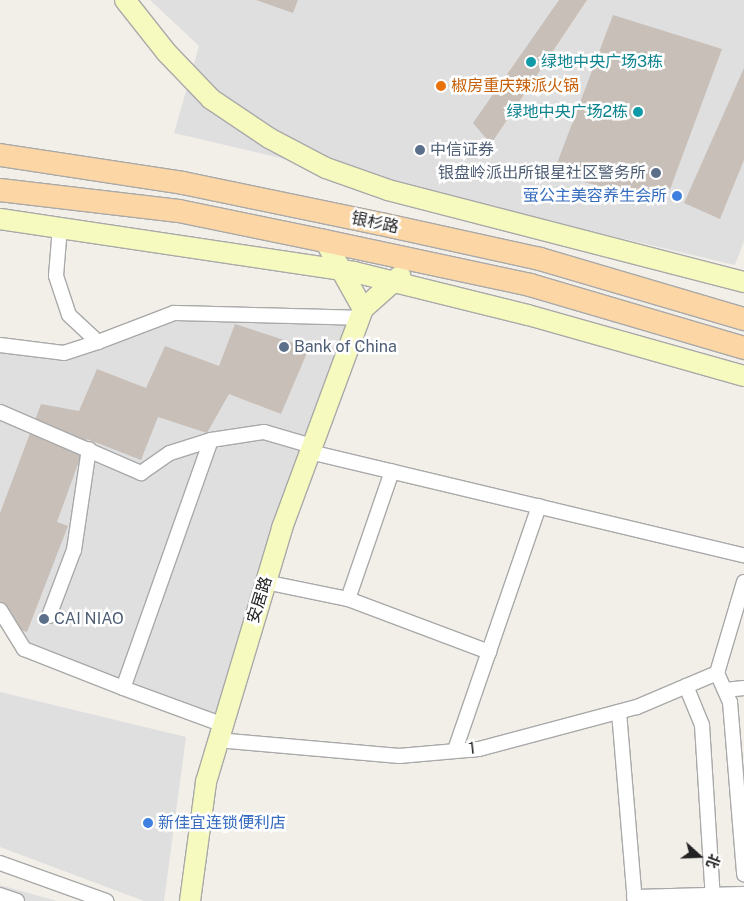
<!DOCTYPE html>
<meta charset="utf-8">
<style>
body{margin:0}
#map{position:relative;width:744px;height:901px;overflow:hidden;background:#f2efe9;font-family:"Public Sans","Noto Sans SC",sans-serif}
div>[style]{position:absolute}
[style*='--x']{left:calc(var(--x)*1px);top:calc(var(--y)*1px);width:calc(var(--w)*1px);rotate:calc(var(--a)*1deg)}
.residential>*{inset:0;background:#e0dfdf}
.building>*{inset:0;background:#c7bfb8}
.roads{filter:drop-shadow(1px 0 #a9a9a9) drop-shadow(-1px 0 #a9a9a9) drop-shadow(0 1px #a9a9a9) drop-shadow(0 -1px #a9a9a9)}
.street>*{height:14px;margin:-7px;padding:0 7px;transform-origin:7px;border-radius:7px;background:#fff}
.secondary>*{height:20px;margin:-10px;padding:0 10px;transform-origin:10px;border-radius:10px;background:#f7fabf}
.primary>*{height:22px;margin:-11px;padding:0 11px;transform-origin:11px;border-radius:11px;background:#fcd6a4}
.dots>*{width:14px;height:14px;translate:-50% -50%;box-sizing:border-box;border:2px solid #fff;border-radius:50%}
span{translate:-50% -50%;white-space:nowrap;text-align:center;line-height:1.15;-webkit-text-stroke:5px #fff;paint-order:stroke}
.culture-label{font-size:16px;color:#0d838f}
.left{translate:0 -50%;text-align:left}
.right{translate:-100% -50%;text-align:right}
.food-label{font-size:16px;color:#c56008}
.service-label{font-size:16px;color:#4e5e75}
.shop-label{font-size:16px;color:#366cbe}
.street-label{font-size:16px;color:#222}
.north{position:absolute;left:674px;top:831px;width:50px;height:50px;-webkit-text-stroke:4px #fff;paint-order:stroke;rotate:110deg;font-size:14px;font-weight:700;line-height:20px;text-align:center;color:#222}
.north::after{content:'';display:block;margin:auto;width:18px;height:22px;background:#222;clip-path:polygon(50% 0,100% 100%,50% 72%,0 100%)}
</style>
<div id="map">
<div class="residential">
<div style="clip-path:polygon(150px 0,744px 0,744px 241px,735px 265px,174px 133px,199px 46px)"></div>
<div style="clip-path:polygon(174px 313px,360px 318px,221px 724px,24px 649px,0 610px,0 346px,64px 353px)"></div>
<div style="clip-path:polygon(0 692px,186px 737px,164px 901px,144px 901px,0 847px)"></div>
<div style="clip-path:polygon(0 885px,57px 901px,0 901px)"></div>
</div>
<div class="building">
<div style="clip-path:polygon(256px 0,298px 0,293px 13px)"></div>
<div style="clip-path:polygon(559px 0,587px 0,491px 144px,473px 123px)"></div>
<div style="clip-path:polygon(613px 15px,722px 49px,665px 203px,553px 174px)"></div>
<div style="clip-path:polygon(744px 68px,744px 160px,720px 219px,684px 203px)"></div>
<div style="clip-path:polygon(235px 324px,309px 348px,281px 414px,229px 394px,207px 433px,158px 417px,141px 460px,87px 439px,57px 522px,68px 526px,27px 632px,0 624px,0 513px,41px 404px,79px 411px,97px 369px,146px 388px,165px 346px,219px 366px)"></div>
</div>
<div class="roads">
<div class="street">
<div style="--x:60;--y:227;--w:49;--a:94.7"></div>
<div style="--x:56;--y:276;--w:41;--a:71.6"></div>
<div style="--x:69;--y:315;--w:40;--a:43"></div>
<div style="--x:98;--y:342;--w:81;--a:-20.9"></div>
<div style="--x:174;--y:313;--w:186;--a:1.5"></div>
<div style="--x:0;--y:345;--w:64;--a:7.1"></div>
<div style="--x:64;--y:353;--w:36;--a:-18"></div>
<div style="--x:0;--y:412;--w:154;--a:23.4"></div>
<div style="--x:141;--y:473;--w:35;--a:-35"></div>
<div style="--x:170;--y:453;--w:43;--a:-17.6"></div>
<div style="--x:211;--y:440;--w:54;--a:-8.6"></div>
<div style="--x:264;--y:432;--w:50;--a:16.3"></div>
<div style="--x:211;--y:440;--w:263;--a:109.5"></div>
<div style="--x:123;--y:688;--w:104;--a:20.2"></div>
<div style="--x:310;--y:452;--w:446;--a:13.4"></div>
<div style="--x:265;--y:582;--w:85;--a:11.6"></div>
<div style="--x:348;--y:599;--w:151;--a:20.6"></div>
<div style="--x:744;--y:582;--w:95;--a:106.5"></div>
<div style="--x:717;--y:673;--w:32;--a:66"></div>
<div style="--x:730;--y:702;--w:173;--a:85.3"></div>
<div style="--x:348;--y:599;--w:135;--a:-71"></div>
<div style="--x:0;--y:610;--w:46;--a:58.4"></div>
<div style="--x:24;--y:649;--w:106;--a:21.5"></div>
<div style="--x:49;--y:616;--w:71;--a:-69.3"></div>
<div style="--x:74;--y:550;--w:102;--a:-81.6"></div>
<div style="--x:686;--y:686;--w:42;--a:67.7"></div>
<div style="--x:702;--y:725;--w:176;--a:86.4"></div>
<div style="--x:725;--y:690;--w:19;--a:-6"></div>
<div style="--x:619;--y:712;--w:190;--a:85.2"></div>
<div style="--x:217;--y:740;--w:183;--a:5"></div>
<div style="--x:399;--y:756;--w:80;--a:-5"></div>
<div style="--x:479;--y:749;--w:163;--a:-14.9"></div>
<div style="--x:637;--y:707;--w:87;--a:-23"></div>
<div style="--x:455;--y:750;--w:258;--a:-71"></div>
<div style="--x:0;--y:863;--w:113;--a:19.7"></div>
<div style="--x:0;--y:895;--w:18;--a:19"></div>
<div style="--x:634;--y:897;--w:110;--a:-1.6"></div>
</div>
<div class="secondary">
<div style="--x:125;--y:0;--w:66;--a:51.7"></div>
<div style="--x:166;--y:52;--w:65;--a:46.2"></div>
<div style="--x:211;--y:99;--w:70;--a:33.9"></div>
<div style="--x:269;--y:138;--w:64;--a:27.8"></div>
<div style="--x:326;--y:168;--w:66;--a:19.5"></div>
<div style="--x:388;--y:190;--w:368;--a:14.5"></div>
<div style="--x:0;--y:219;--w:358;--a:8.5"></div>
<div style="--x:354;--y:272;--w:179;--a:13.9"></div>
<div style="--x:528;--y:315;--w:224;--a:15.8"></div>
<div style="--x:325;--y:241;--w:78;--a:60.8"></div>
<div style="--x:190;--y:901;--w:120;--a:-82.3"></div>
<div style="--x:206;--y:782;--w:265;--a:-73.3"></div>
<div style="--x:282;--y:528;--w:233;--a:-69.7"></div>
<div style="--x:363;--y:309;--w:50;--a:-41.7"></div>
</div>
<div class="primary">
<div style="--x:0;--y:155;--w:185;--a:8.7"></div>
<div style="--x:183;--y:183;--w:202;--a:11.7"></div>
<div style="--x:381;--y:224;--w:163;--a:12.4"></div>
<div style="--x:540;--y:259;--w:213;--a:16.4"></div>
<div style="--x:0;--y:190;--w:180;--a:6.7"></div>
<div style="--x:179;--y:211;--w:149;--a:11.6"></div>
<div style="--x:325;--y:241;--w:210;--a:12.1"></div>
<div style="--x:530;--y:285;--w:223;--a:16.4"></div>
</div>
</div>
<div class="dots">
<div style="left:531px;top:62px;background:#0f9aa8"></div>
<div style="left:441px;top:86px;background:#e8710a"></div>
<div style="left:638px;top:112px;background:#0f9aa8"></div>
<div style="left:420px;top:150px;background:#5c6f8a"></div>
<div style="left:656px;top:173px;background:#5c6f8a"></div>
<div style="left:677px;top:196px;background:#3f7fe0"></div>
<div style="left:284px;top:347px;background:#5c6f8a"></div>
<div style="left:44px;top:619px;background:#5c6f8a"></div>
<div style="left:148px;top:823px;background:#3f7fe0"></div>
</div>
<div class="culture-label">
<span class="left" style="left:541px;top:62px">绿地中央广场3栋</span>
<span class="right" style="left:628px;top:112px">绿地中央广场2栋</span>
</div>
<div class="food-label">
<span class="left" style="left:451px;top:86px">椒房重庆辣派火锅</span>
</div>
<div class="service-label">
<span class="left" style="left:430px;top:150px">中信证券</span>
<span class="right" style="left:646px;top:173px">银盘岭派出所银星社区警务所</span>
<span class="left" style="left:294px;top:347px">Bank of China</span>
<span class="left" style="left:54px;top:619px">CAI NIAO</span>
</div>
<div class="shop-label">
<span class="right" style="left:667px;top:196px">萤公主美容养生会所</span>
<span class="left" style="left:158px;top:823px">新佳宜连锁便利店</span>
</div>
<div class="street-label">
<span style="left:375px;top:223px;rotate:12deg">银杉路</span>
<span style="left:260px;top:600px;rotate:-73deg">安居路</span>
<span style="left:472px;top:749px;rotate:-6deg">1</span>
</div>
<div class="north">北</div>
</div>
